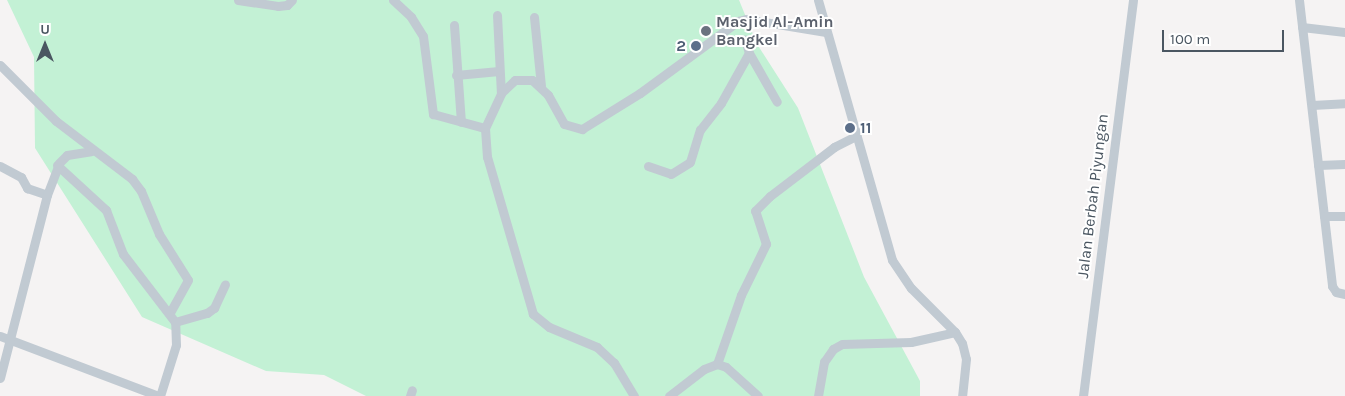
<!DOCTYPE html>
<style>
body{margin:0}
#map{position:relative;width:1345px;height:396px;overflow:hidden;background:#f5f3f3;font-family:Karla,sans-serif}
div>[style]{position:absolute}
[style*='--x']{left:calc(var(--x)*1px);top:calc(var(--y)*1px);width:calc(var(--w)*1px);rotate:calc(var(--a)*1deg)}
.green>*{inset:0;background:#c3f1d5}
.minor>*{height:9px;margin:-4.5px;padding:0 4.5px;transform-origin:4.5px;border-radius:4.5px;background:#c1cad2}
.dots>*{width:14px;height:14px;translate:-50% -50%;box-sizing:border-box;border:2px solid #fff;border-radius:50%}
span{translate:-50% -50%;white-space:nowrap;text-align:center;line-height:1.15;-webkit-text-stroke:4px #fff;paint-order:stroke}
.worship-label{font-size:16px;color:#5b616d;font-weight:700}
.left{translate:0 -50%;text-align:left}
.service-label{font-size:16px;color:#4e5e75;font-weight:700}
.right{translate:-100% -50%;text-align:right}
.street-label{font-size:16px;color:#4a5661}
.north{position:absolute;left:20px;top:20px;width:50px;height:50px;-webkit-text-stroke:4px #fff;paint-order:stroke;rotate:0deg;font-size:14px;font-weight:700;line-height:20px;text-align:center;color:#4a5661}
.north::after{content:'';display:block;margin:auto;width:18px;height:22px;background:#4a5661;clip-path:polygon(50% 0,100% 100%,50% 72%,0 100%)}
.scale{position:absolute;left:1162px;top:30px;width:122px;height:22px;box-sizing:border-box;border:2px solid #4a5661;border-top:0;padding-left:6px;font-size:15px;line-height:18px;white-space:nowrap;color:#4a5661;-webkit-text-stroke:4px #fff;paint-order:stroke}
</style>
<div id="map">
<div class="green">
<div style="clip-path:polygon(7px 0,739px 0,757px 44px,798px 108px,864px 277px,920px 381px,920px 396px,366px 396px,324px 375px,266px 371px,142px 317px,35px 148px,34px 57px)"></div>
</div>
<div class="minor">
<div style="--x:238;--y:0;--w:40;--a:8.5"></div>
<div style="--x:278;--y:6;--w:9;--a:-6"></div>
<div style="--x:287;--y:5;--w:7;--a:-45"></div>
<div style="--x:393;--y:0;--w:25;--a:43"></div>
<div style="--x:411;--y:17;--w:22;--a:58"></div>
<div style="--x:423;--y:36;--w:79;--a:82.7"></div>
<div style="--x:433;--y:114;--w:54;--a:15.1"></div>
<div style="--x:818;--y:0;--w:270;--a:74.1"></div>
<div style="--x:892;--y:260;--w:34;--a:56"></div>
<div style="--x:911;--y:288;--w:62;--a:45"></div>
<div style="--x:955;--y:332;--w:13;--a:58"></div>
<div style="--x:962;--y:343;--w:16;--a:76"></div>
<div style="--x:966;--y:359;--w:37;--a:96"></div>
<div style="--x:1299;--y:0;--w:288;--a:83.4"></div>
<div style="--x:1332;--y:286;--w:7;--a:56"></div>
<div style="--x:1336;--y:292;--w:9;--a:13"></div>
<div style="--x:497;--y:15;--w:78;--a:87.1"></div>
<div style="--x:534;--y:17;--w:69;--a:84.2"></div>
<div style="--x:454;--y:25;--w:97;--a:85.9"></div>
<div style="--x:1302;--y:27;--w:43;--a:6.6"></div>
<div style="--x:749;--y:53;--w:56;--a:60.3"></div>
<div style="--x:0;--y:65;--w:79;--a:45"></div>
<div style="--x:56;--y:121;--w:96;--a:37.3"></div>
<div style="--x:132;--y:179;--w:15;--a:53"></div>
<div style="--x:141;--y:191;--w:47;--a:67.3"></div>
<div style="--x:159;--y:234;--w:54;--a:57.8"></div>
<div style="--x:188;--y:280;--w:38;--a:119"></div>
<div style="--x:456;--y:75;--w:43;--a:-5.3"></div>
<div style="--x:1312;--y:105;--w:33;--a:-3"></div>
<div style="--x:57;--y:165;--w:67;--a:42.6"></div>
<div style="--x:106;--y:210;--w:47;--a:68.9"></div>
<div style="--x:123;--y:254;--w:86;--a:52.6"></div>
<div style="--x:1318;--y:165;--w:27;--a:-2"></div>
<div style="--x:0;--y:166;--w:24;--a:28"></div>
<div style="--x:21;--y:177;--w:13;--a:61"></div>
<div style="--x:27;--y:188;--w:21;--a:19"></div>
<div style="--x:47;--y:195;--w:34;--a:-69"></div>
<div style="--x:59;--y:163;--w:11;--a:-45"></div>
<div style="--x:67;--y:155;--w:24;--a:-9"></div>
<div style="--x:648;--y:166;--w:24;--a:19"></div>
<div style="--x:671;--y:174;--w:22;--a:-32"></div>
<div style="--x:690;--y:162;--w:34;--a:-73"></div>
<div style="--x:700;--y:130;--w:34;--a:-52"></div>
<div style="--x:721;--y:103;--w:57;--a:-60.8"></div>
<div style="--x:749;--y:53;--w:14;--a:-107"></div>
<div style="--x:1324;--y:216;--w:21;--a:0"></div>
<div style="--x:0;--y:336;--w:170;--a:20.7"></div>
<div style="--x:717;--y:364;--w:73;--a:-70.8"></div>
<div style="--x:741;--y:295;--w:57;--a:-63.9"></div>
<div style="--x:766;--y:244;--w:35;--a:-108"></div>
<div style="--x:755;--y:211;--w:21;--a:-45"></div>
<div style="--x:770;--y:196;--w:81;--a:-37.4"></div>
<div style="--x:834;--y:147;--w:25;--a:-27"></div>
<div style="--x:0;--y:378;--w:189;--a:-75.6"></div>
<div style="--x:160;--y:396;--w:53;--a:-72.6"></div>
<div style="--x:176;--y:345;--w:23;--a:-92"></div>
<div style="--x:175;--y:322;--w:33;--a:-16"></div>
<div style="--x:207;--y:313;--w:9;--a:-36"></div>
<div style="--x:214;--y:308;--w:26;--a:-65"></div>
<div style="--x:410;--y:396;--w:6;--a:-72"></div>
<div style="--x:634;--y:396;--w:39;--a:-121"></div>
<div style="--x:614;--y:363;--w:23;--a:-137"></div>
<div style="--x:597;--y:347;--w:52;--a:-157.4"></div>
<div style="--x:549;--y:327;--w:21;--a:-141"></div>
<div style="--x:533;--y:314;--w:164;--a:-106.3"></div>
<div style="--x:487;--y:157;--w:29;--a:-94"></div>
<div style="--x:485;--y:128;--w:38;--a:-65"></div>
<div style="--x:501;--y:93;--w:19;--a:-43"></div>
<div style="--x:515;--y:80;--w:17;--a:0"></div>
<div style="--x:532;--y:80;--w:22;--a:43"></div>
<div style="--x:548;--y:95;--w:33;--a:61"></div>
<div style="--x:564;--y:124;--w:19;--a:16"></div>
<div style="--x:582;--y:129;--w:68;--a:-31.8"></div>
<div style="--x:640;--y:93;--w:122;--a:-36.3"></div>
<div style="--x:738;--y:21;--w:8;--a:-14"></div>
<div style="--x:746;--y:19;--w:81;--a:9.2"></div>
<div style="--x:669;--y:396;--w:44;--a:-37.6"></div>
<div style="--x:704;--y:369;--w:14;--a:-21"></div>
<div style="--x:717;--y:364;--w:9;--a:18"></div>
<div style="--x:726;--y:367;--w:43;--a:42.2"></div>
<div style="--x:818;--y:396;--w:35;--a:-80"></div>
<div style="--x:824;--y:362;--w:16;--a:-55"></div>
<div style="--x:833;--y:349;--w:10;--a:-29"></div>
<div style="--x:842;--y:344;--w:69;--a:-1.7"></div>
<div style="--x:911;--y:342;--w:45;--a:-12.8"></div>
<div style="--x:1083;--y:396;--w:399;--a:-82.8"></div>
</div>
<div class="dots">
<div style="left:706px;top:31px;background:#6b7280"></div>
<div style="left:696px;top:46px;background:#5c6f8a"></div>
<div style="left:850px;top:128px;background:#5c6f8a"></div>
</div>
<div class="worship-label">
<span class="left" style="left:716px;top:31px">Masjid Al-Amin<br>Bangkel</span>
</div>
<div class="service-label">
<span class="right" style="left:686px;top:46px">2</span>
<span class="left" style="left:860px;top:128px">11</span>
</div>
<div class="street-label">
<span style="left:1093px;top:196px;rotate:-83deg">Jalan Berbah Piyungan</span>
</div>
<div class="north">U</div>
<div class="scale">100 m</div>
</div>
